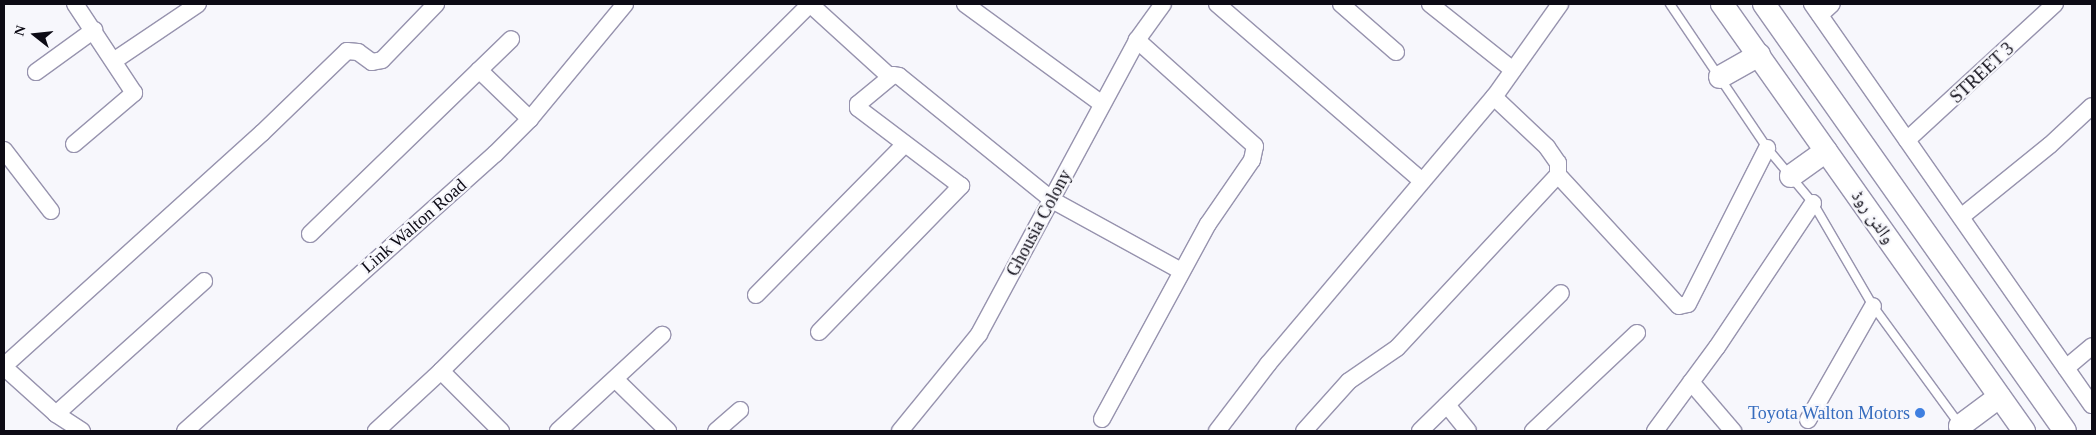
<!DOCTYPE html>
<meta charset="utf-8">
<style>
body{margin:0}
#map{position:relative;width:2096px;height:435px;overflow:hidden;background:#f7f7fc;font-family:"Times New Roman","Noto Naskh Arabic",serif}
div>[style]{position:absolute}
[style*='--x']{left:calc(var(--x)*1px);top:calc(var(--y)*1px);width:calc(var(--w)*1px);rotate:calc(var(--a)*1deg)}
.roads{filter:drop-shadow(1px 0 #9793ae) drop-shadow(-1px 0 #9793ae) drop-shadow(0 1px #9793ae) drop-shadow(0 -1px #9793ae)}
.lane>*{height:8px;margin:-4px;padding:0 4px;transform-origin:4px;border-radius:4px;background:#fff}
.street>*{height:16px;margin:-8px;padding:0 8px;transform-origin:8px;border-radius:8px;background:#fff}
.secondary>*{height:22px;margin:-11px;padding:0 11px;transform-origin:11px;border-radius:11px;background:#fff}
.dots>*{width:14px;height:14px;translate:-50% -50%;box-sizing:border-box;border:2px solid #f7f7fc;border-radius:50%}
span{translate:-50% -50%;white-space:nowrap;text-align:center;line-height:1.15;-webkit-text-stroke:4.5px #f7f7fc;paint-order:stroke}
.street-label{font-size:18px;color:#0d0b15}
.shop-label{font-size:18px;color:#366cbe}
.right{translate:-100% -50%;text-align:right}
.frame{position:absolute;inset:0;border:5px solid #0d0b15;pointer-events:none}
.north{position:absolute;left:10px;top:10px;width:50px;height:50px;-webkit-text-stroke:4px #f7f7fc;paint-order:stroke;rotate:286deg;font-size:14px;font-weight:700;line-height:20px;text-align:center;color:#0d0b15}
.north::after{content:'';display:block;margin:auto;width:18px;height:22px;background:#0d0b15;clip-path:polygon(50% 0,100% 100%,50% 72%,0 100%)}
</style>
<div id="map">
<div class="roads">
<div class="lane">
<div style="--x:1670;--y:4;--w:174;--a:56"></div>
<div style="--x:1767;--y:148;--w:72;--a:50.1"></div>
<div style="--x:1813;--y:203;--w:119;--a:59.8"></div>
<div style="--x:1873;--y:306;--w:146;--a:53.9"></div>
</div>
<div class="street">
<div style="--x:810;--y:4;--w:107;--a:42.3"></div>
<div style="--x:965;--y:4;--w:170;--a:36.1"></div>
<div style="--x:1217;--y:4;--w:271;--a:40.8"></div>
<div style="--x:1341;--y:4;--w:73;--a:41.1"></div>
<div style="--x:1430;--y:4;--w:106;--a:38.5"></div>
<div style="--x:1812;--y:4;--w:489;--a:55.1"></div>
<div style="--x:1820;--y:15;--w:16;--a:-43"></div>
<div style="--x:115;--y:60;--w:100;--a:-34"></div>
<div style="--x:479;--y:70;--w:71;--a:43.9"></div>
<div style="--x:36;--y:72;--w:72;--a:-35.9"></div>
<div style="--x:1907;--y:140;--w:201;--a:-42.6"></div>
<div style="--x:74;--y:144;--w:79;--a:-40.4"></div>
<div style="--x:134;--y:93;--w:107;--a:-123.5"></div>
<div style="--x:4;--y:150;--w:77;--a:52.4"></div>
<div style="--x:1558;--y:175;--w:178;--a:47.3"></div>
<div style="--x:1679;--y:306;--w:9;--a:-13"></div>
<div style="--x:1688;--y:304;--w:175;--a:-63.1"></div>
<div style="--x:1961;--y:217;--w:114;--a:-39"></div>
<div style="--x:2050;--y:145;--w:57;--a:-42.9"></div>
<div style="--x:310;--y:234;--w:280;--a:-44.1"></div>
<div style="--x:756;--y:295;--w:212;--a:-45.4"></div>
<div style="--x:819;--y:332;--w:204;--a:-45.8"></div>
<div style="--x:961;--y:186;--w:129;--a:-142.9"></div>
<div style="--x:858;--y:108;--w:4;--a:-90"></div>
<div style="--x:858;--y:104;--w:45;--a:-39.6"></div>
<div style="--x:893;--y:75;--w:6;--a:9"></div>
<div style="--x:899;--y:76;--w:197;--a:39"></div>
<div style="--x:1052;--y:200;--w:147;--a:28.8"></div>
<div style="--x:4;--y:366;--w:348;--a:-42.1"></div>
<div style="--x:262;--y:133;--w:118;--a:-44"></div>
<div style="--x:347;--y:51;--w:11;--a:5"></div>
<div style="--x:358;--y:52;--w:17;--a:36"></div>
<div style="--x:372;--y:62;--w:10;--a:-11"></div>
<div style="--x:382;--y:60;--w:78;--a:-46"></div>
<div style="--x:4;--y:367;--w:70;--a:42.1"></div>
<div style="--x:56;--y:414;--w:31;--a:33"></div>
<div style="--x:2066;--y:368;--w:34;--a:-40"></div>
<div style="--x:441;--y:371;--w:85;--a:45"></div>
<div style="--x:616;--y:380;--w:73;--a:44.4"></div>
<div style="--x:1691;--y:382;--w:65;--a:49.4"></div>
<div style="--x:1447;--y:405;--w:33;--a:51"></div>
<div style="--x:56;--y:414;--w:199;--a:-41.9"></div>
<div style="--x:1102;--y:419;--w:222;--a:-61.5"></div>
<div style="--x:1208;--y:224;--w:78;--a:-55.5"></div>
<div style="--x:1252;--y:160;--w:14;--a:-78"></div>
<div style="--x:1255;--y:146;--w:159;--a:-138.1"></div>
<div style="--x:1808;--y:420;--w:131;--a:-60.3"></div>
<div style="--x:185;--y:431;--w:416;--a:-41.8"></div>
<div style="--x:495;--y:154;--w:49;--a:-45"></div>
<div style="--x:530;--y:119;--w:149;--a:-50.4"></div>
<div style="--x:376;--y:431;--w:88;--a:-42.7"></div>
<div style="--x:441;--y:371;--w:520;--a:-44.84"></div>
<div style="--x:558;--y:431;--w:142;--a:-42.7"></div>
<div style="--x:716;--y:431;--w:32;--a:-41"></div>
<div style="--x:900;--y:431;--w:125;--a:-50.8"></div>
<div style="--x:979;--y:334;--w:334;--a:-61.7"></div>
<div style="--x:1137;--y:40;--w:44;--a:-54.2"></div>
<div style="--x:1217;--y:431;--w:84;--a:-52.7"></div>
<div style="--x:1268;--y:364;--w:350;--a:-49.8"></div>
<div style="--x:1494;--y:97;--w:114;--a:-54.6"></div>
<div style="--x:1304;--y:431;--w:67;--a:-48"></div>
<div style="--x:1349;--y:381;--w:58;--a:-34.5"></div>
<div style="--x:1397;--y:348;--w:236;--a:-47.1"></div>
<div style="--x:1558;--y:175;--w:12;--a:-90"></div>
<div style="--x:1558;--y:163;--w:19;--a:-125"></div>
<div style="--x:1547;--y:147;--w:73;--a:-136.7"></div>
<div style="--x:1420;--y:431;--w:197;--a:-44.4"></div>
<div style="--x:1533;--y:431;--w:143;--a:-43.3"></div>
<div style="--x:1655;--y:431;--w:104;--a:-53.6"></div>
<div style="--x:1717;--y:347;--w:173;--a:-56.3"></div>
</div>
<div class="secondary">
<div style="--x:1722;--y:4;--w:523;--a:54.73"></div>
<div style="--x:1764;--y:4;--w:522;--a:54.82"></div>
<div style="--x:1720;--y:77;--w:45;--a:-29.4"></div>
<div style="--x:1791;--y:176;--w:43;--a:-35.5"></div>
<div style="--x:1960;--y:426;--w:49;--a:-36.6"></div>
</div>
</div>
<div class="dots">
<div style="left:1920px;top:413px;background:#3f7fe0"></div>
</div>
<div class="street-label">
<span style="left:1982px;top:73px;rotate:-43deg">STREET 3</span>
<span style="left:1873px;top:217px;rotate:55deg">والٹن روڈ</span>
<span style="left:1039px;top:223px;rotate:-62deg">Ghousia Colony</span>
<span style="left:414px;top:226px;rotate:-41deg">Link Walton Road</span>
</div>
<div class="shop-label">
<span class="right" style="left:1910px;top:413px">Toyota Walton Motors</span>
</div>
<div class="frame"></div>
<div class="north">N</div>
</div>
